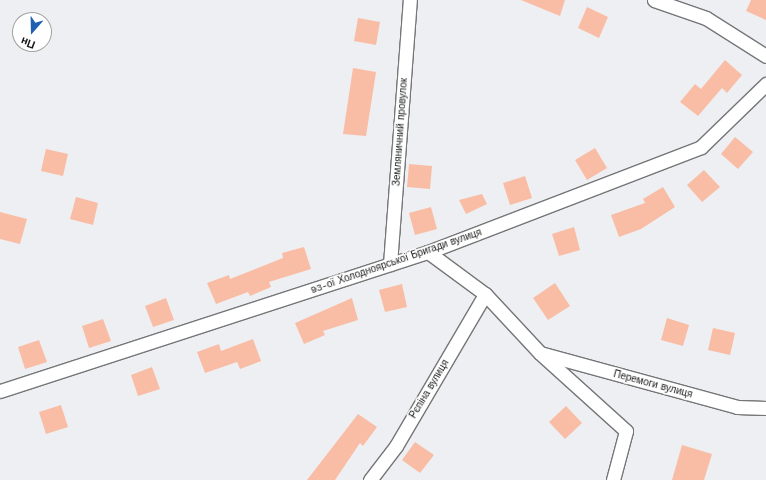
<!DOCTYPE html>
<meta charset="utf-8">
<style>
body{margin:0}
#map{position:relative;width:766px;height:480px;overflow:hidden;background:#eeeff2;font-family:"Work Sans",sans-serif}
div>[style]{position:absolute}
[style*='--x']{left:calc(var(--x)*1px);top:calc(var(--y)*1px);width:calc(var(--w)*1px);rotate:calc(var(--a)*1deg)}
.building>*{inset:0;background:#f9bda5}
.roads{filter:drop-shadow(1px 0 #757678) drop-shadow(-1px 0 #757678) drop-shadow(0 1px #757678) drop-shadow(0 -1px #757678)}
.minor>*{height:13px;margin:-6.5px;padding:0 6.5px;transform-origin:6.5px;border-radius:6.5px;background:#fff}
span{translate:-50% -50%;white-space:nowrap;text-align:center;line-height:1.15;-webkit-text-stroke:3px #fff;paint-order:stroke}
.street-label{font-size:10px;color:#171718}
.north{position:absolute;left:12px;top:12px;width:40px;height:40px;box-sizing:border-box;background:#fff;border:1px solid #a2a2a3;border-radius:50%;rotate:200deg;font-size:11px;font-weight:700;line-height:16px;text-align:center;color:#171718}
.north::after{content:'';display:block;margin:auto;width:14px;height:18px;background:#2060b1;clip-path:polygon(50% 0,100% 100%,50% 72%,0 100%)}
</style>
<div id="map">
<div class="building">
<div style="clip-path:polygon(521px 0,565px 0,560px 16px)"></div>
<div style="clip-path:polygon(751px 0,766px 0,766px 20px,746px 11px)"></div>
<div style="clip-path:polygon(587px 7px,608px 17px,599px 38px,578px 28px)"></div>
<div style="clip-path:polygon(358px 18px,380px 22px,376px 45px,354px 41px)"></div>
<div style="clip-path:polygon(725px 60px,742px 75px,727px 93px,722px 88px,698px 116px,680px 102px,695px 84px,701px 89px)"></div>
<div style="clip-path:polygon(353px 68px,376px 72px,366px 136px,343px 134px)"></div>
<div style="clip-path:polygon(735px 137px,753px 152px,738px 169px,721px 154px)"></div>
<div style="clip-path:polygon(595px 148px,607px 168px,587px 180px,575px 160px)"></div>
<div style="clip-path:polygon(46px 149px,68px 154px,63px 176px,41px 171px)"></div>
<div style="clip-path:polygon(409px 164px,432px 166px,430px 189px,407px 187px)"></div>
<div style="clip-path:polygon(704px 170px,720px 187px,702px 202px,687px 185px)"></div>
<div style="clip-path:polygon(525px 176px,532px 198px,510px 205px,503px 183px)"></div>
<div style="clip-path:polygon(663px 187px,675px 207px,641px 229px,619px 237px,611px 215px,645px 203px,643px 199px)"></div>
<div style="clip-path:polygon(482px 194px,487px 204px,466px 214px,459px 200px)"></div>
<div style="clip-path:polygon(76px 197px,98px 203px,93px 225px,70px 219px)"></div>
<div style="clip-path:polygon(431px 207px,437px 229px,415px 235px,409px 213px)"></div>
<div style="clip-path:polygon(0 212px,27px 219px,20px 244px,0 239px)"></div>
<div style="clip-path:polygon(574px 227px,580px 250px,559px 256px,552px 234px)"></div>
<div style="clip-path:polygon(304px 247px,311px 269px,269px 282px,271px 287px,250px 296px,248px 292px,216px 304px,207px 283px,229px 275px,230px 279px,283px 258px,282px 253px)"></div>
<div style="clip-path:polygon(555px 283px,570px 306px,548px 320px,533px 298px)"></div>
<div style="clip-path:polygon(402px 284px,407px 307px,385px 312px,379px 290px)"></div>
<div style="clip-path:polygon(166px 298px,174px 320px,153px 327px,145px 306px)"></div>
<div style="clip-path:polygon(352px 298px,358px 320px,323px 331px,325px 335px,304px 344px,295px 323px)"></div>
<div style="clip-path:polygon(667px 318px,689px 325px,683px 346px,661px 340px)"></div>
<div style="clip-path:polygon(103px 319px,111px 341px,89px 348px,82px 326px)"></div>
<div style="clip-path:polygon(713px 328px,735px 333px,730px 355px,708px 350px)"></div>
<div style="clip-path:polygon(253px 339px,261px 361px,240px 369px,237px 362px,205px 373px,197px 352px,219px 344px,221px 351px)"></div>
<div style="clip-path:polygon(39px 340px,47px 362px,25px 369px,18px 347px)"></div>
<div style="clip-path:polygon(152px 367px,160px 389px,138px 396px,131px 375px)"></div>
<div style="clip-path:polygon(61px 405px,68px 427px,46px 434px,39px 412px)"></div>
<div style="clip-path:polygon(566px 406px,582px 423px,565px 439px,549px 422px)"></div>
<div style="clip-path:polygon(358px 414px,377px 427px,363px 446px,360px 443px,335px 480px,307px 480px)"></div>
<div style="clip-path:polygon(415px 442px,434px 455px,420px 473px,402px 460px)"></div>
<div style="clip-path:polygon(682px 445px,712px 454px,704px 480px,672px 480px)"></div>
</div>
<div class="roads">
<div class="minor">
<div style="--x:654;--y:0;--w:55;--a:19.1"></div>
<div style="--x:706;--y:18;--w:71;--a:32.3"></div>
<div style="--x:428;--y:252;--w:71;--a:36.4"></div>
<div style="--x:485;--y:294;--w:81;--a:47"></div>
<div style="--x:540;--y:353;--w:204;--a:15.3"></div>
<div style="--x:737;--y:407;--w:29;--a:2"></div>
<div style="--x:390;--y:264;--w:265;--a:-85.7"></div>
<div style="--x:542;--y:355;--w:113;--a:42.1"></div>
<div style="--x:626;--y:431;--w:51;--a:104.9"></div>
<div style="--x:0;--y:391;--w:450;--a:-18"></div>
<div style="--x:428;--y:252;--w:292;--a:-21"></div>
<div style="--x:701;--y:147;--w:91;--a:-44.1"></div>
<div style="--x:370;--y:480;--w:43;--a:-52.6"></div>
<div style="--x:396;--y:446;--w:176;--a:-59.6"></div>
</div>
</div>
<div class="street-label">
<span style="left:400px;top:132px;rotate:-86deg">Земляничний провулок</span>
<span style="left:396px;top:261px;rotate:-19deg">93-ої Холодноярської Бригади вулиця</span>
<span style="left:653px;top:384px;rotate:15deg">Перемоги вулиця</span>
<span style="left:429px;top:389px;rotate:-59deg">Рєпіна вулиця</span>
</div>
<div class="north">Пн</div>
</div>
